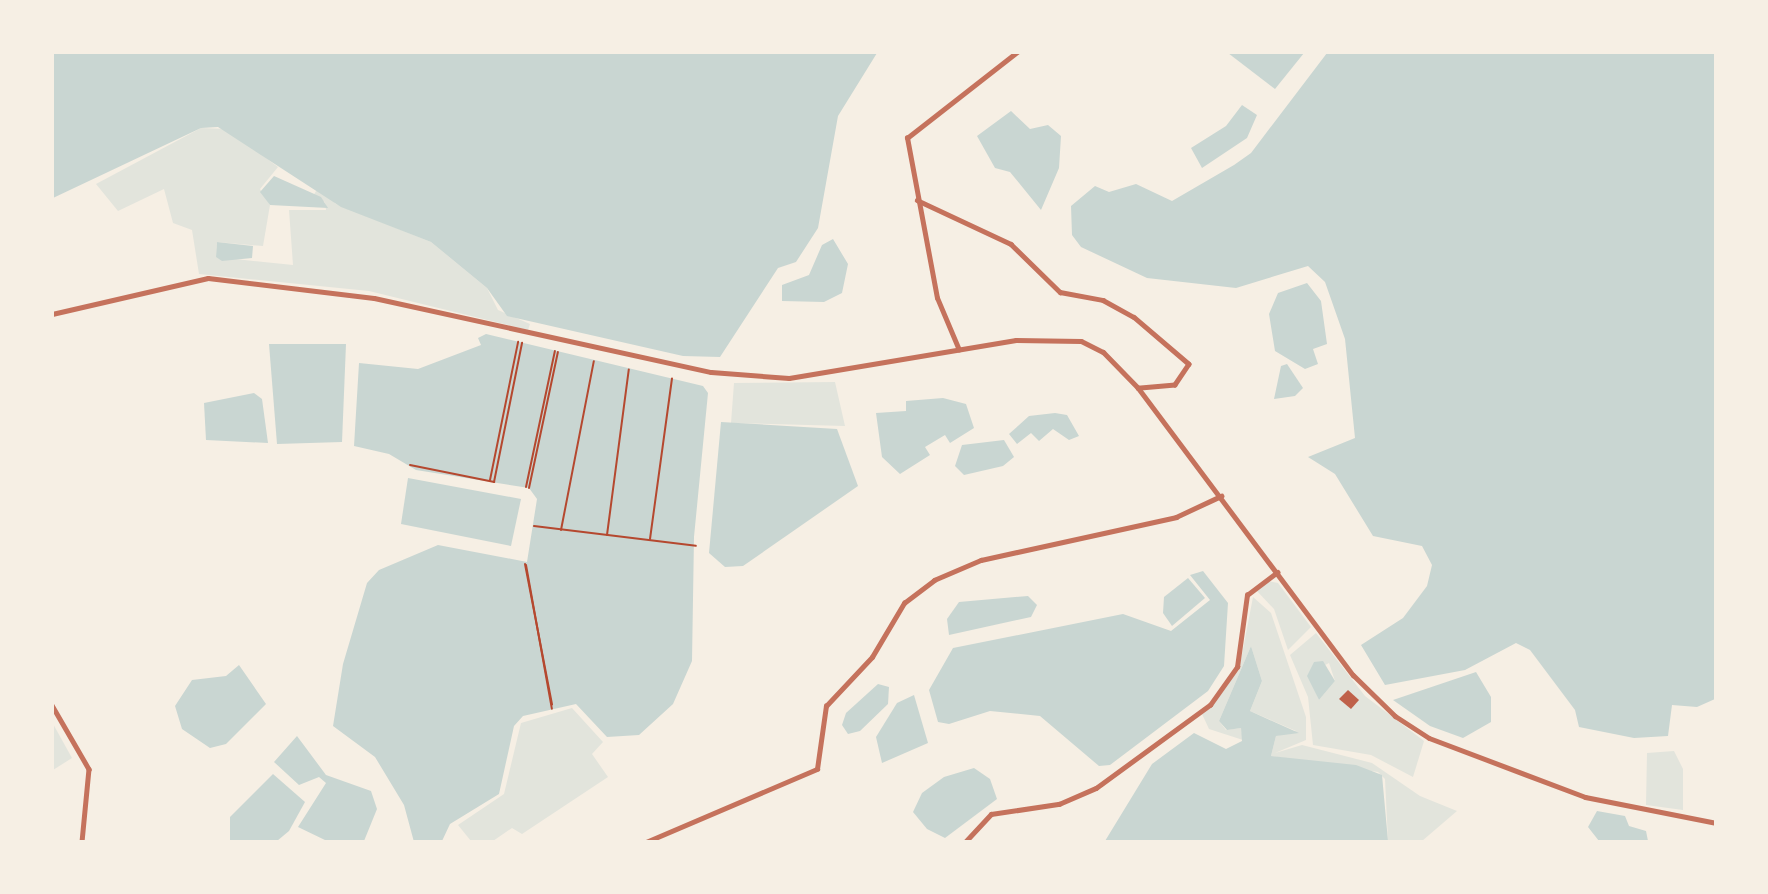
<!DOCTYPE html>
<style>
body{margin:0}
#map{position:relative;width:1768px;height:894px;overflow:hidden;background:#f6efe4;font-family:Quicksand,sans-serif}
div>[style]{position:absolute}
[style*='--x']{left:calc(var(--x)*1px);top:calc(var(--y)*1px);width:calc(var(--w)*1px);rotate:calc(var(--a)*1deg)}
.green>*{inset:0;background:#e2e4dc}
.water>*{inset:0;background:#c9d6d2}
.building>*{inset:0;background:#bf614a}
.path>*{height:2px;margin:-1px;padding:0 1px;transform-origin:1px;border-radius:1px;background:#b5482f}
.minor>*{height:4.5px;margin:-2.25px;padding:0 2.25px;transform-origin:2.25px;border-radius:2.25px;background:#c5725c}
.tertiary>*{height:5px;margin:-2.5px;padding:0 2.5px;transform-origin:2.5px;border-radius:2.5px;background:#c5725c}
span{translate:-50% -50%;white-space:nowrap;text-align:center;line-height:1.15;-webkit-text-stroke:5px #f6efe4;paint-order:stroke}
.frame{position:absolute;inset:0;border:54px solid #f6efe4;pointer-events:none}
</style>
<div id="map">
<div class="green">
<div style="clip-path:polygon(201px 128px,227px 129px,278px 167px,260px 189px,270px 205px,263px 246px,217px 242px,216px 257px,293px 265px,289px 210px,326px 210px,325px 202px,313px 196px,318px 188px,336px 204px,431px 242px,487px 288px,498px 310px,530px 324px,528px 330px,369px 291px,199px 274px,192px 230px,173px 223px,164px 189px,118px 211px,96px 184px)"></div>
<div style="clip-path:polygon(835px 382px,845px 426px,731px 423px,734px 383px)"></div>
<div style="clip-path:polygon(1268px 581px,1278px 583px,1311px 627px,1288px 650px,1274px 609px,1256px 590px)"></div>
<div style="clip-path:polygon(1253px 597px,1271px 613px,1306px 717px,1306px 740px,1275px 753px,1302px 745px,1372px 763px,1420px 796px,1457px 811px,1422px 841px,1388px 841px,1385px 779px,1378px 772px,1271px 756px,1276px 736px,1296px 731px,1250px 711px,1262px 681px,1251px 646px,1219px 721px,1226px 730px,1241px 728px,1243px 740px,1209px 729px,1202px 714px,1239px 670px)"></div>
<div style="clip-path:polygon(evenodd,1316px 633px,1365px 696px,1424px 741px,1413px 777px,1371px 755px,1313px 745px,1308px 697px,1290px 655px,1316px 633px,1329px 663px,1335px 681px,1319px 700px,1308px 674px,1329px 663px)"></div>
<div style="clip-path:polygon(572px 708px,603px 742px,592px 754px,608px 777px,522px 834px,512px 828px,493px 841px,471px 841px,458px 825px,504px 794px,521px 723px)"></div>
<div style="clip-path:polygon(52px 722px,72px 758px,53px 770px,52px 770px)"></div>
<div style="clip-path:polygon(1674px 751px,1683px 769px,1683px 810px,1646px 805px,1647px 753px)"></div>
</div>
<div class="water">
<div style="clip-path:polygon(560px 52px,877px 53px,838px 116px,818px 228px,796px 262px,778px 268px,720px 357px,683px 356px,507px 316px,487px 288px,431px 242px,341px 207px,218px 127px,201px 128px,53px 198px,53px 53px)"></div>
<div style="clip-path:polygon(1228px 53px,1304px 52px,1304px 53px,1275px 89px)"></div>
<div style="clip-path:polygon(1327px 53px,1715px 53px,1715px 699px,1697px 707px,1672px 705px,1668px 736px,1634px 738px,1579px 727px,1575px 710px,1530px 650px,1516px 643px,1465px 670px,1385px 685px,1361px 645px,1403px 618px,1427px 586px,1432px 565px,1422px 546px,1373px 536px,1335px 474px,1308px 457px,1355px 438px,1345px 339px,1325px 282px,1308px 266px,1236px 288px,1147px 278px,1081px 247px,1072px 235px,1071px 206px,1095px 186px,1109px 192px,1136px 184px,1172px 201px,1234px 165px,1251px 153px)"></div>
<div style="clip-path:polygon(1242px 105px,1257px 115px,1247px 138px,1202px 168px,1191px 148px,1226px 126px)"></div>
<div style="clip-path:polygon(1011px 111px,1030px 129px,1048px 125px,1061px 136px,1059px 168px,1041px 210px,1010px 172px,995px 168px,977px 136px)"></div>
<div style="clip-path:polygon(274px 176px,321px 197px,328px 208px,270px 205px,260px 192px)"></div>
<div style="clip-path:polygon(833px 239px,848px 264px,842px 293px,824px 302px,782px 301px,782px 285px,809px 275px,822px 245px)"></div>
<div style="clip-path:polygon(217px 242px,253px 246px,252px 258px,222px 261px,216px 257px)"></div>
<div style="clip-path:polygon(1307px 283px,1321px 301px,1327px 344px,1313px 349px,1318px 364px,1305px 369px,1275px 351px,1269px 314px,1278px 293px)"></div>
<div style="clip-path:polygon(486px 334px,703px 386px,708px 393px,694px 537px,692px 661px,673px 704px,639px 735px,607px 737px,576px 704px,523px 716px,514px 726px,499px 794px,450px 824px,442px 841px,414px 842px,404px 805px,375px 757px,333px 726px,343px 664px,367px 583px,379px 570px,438px 545px,527px 562px,537px 499px,529px 488px,416px 470px,389px 454px,354px 446px,359px 363px,418px 369px,481px 345px,478px 338px)"></div>
<div style="clip-path:polygon(269px 344px,346px 344px,342px 442px,277px 444px)"></div>
<div style="clip-path:polygon(1287px 364px,1303px 388px,1295px 396px,1274px 399px,1281px 366px)"></div>
<div style="clip-path:polygon(254px 393px,262px 399px,268px 443px,206px 440px,204px 403px)"></div>
<div style="clip-path:polygon(943px 398px,966px 404px,974px 428px,950px 443px,945px 435px,925px 447px,930px 455px,900px 474px,882px 457px,876px 413px,906px 411px,906px 401px)"></div>
<div style="clip-path:polygon(1055px 413px,1067px 415px,1079px 436px,1069px 440px,1053px 429px,1039px 441px,1031px 433px,1017px 444px,1009px 434px,1029px 416px)"></div>
<div style="clip-path:polygon(721px 422px,837px 429px,858px 486px,743px 566px,725px 567px,709px 553px)"></div>
<div style="clip-path:polygon(1004px 440px,1014px 457px,1003px 466px,964px 475px,955px 466px,962px 445px)"></div>
<div style="clip-path:polygon(408px 478px,521px 499px,511px 546px,401px 524px)"></div>
<div style="clip-path:polygon(1203px 571px,1228px 603px,1224px 666px,1208px 691px,1110px 765px,1099px 766px,1040px 716px,990px 711px,949px 724px,938px 722px,929px 690px,953px 648px,1123px 614px,1171px 631px,1210px 600px,1190px 575px)"></div>
<div style="clip-path:polygon(1188px 578px,1205px 598px,1172px 626px,1163px 613px,1164px 597px)"></div>
<div style="clip-path:polygon(1028px 596px,1037px 605px,1031px 617px,949px 635px,947px 619px,959px 602px)"></div>
<div style="clip-path:polygon(1251px 646px,1262px 681px,1250px 711px,1299px 733px,1276px 736px,1271px 756px,1356px 765px,1382px 775px,1388px 841px,1105px 841px,1152px 764px,1194px 733px,1226px 749px,1242px 741px,1241px 728px,1227px 730px,1219px 721px)"></div>
<div style="clip-path:polygon(1323px 661px,1335px 681px,1319px 700px,1307px 676px,1314px 662px)"></div>
<div style="clip-path:polygon(239px 665px,266px 704px,226px 744px,210px 748px,182px 729px,175px 706px,192px 680px,226px 676px)"></div>
<div style="clip-path:polygon(1476px 672px,1491px 697px,1491px 722px,1463px 738px,1430px 726px,1393px 700px)"></div>
<div style="clip-path:polygon(878px 684px,889px 687px,888px 704px,860px 731px,848px 734px,842px 725px,846px 713px)"></div>
<div style="clip-path:polygon(914px 695px,928px 743px,882px 763px,876px 737px,897px 703px)"></div>
<div style="clip-path:polygon(297px 736px,326px 775px,371px 791px,377px 809px,364px 841px,327px 841px,298px 827px,326px 783px,319px 777px,299px 785px,274px 762px)"></div>
<div style="clip-path:polygon(974px 768px,990px 779px,997px 799px,945px 838px,927px 829px,913px 812px,922px 793px,944px 777px)"></div>
<div style="clip-path:polygon(273px 774px,305px 802px,289px 831px,277px 841px,230px 841px,230px 817px)"></div>
<div style="clip-path:polygon(1597px 811px,1625px 816px,1629px 826px,1646px 831px,1648px 841px,1599px 841px,1588px 827px)"></div>
</div>
<div class="building">
<div style="clip-path:polygon(1348px 690px,1359px 700px,1351px 709px,1339px 699px)"></div>
</div>
<div class="path">
<div style="--x:410;--y:465;--w:86;--a:11.4"></div>
<div style="--x:494;--y:482;--w:142;--a:-78.6"></div>
<div style="--x:490;--y:480;--w:141;--a:-78.5"></div>
<div style="--x:526;--y:487;--w:139;--a:-78"></div>
<div style="--x:529;--y:488;--w:139;--a:-78"></div>
<div style="--x:534;--y:526;--w:163;--a:7"></div>
<div style="--x:561;--y:530;--w:172;--a:-79"></div>
<div style="--x:607;--y:535;--w:167;--a:-82.5"></div>
<div style="--x:650;--y:539;--w:162;--a:-82.2"></div>
<div style="--x:525;--y:564;--w:143;--a:79.1"></div>
<div style="--x:526;--y:565;--w:146;--a:79.8"></div>
</div>
<div class="minor">
<div style="--x:917;--y:200;--w:104;--a:25.1"></div>
<div style="--x:1011;--y:244;--w:69;--a:44.4"></div>
<div style="--x:1060;--y:292;--w:44;--a:10.5"></div>
<div style="--x:1103;--y:300;--w:35;--a:29"></div>
<div style="--x:1134;--y:317;--w:72;--a:40.5"></div>
<div style="--x:1189;--y:364;--w:25;--a:124"></div>
<div style="--x:1175;--y:385;--w:37;--a:175"></div>
<div style="--x:959;--y:350;--w:56;--a:-112.9"></div>
<div style="--x:937;--y:298;--w:163;--a:-100.6"></div>
<div style="--x:907;--y:138;--w:140;--a:-38"></div>
<div style="--x:52;--y:705;--w:74;--a:60"></div>
<div style="--x:89;--y:769;--w:73;--a:95.5"></div>
<div style="--x:646;--y:842;--w:186;--a:-23.1"></div>
<div style="--x:817;--y:769;--w:64;--a:-81.9"></div>
<div style="--x:826;--y:706;--w:67;--a:-46.8"></div>
<div style="--x:872;--y:657;--w:63;--a:-59.3"></div>
<div style="--x:904;--y:603;--w:38;--a:-37"></div>
<div style="--x:934;--y:580;--w:51;--a:-23.1"></div>
<div style="--x:981;--y:560;--w:200;--a:-12.4"></div>
<div style="--x:1176;--y:517;--w:50;--a:-25"></div>
<div style="--x:965;--y:842;--w:38;--a:-47"></div>
<div style="--x:991;--y:814;--w:69;--a:-8.4"></div>
<div style="--x:1059;--y:804;--w:40;--a:-23.4"></div>
<div style="--x:1096;--y:788;--w:141;--a:-36.1"></div>
<div style="--x:1210;--y:705;--w:47;--a:-54.6"></div>
<div style="--x:1237;--y:667;--w:73;--a:-82.1"></div>
<div style="--x:1247;--y:595;--w:38;--a:-37"></div>
</div>
<div class="tertiary">
<div style="--x:52;--y:314;--w:160;--a:-13"></div>
<div style="--x:208;--y:278;--w:167;--a:6.9"></div>
<div style="--x:374;--y:298;--w:345;--a:12.4"></div>
<div style="--x:711;--y:372;--w:78;--a:4.4"></div>
<div style="--x:789;--y:378;--w:230;--a:-9.5"></div>
<div style="--x:1016;--y:340;--w:65;--a:0.9"></div>
<div style="--x:1081;--y:341;--w:25;--a:27"></div>
<div style="--x:1103;--y:352;--w:50;--a:45.8"></div>
<div style="--x:1138;--y:388;--w:359;--a:53.2"></div>
<div style="--x:1353;--y:675;--w:59;--a:44.3"></div>
<div style="--x:1395;--y:716;--w:40;--a:32.9"></div>
<div style="--x:1429;--y:738;--w:167;--a:20.7"></div>
<div style="--x:1585;--y:797;--w:134;--a:11.2"></div>
</div>
<div class="frame"></div>
</div>
